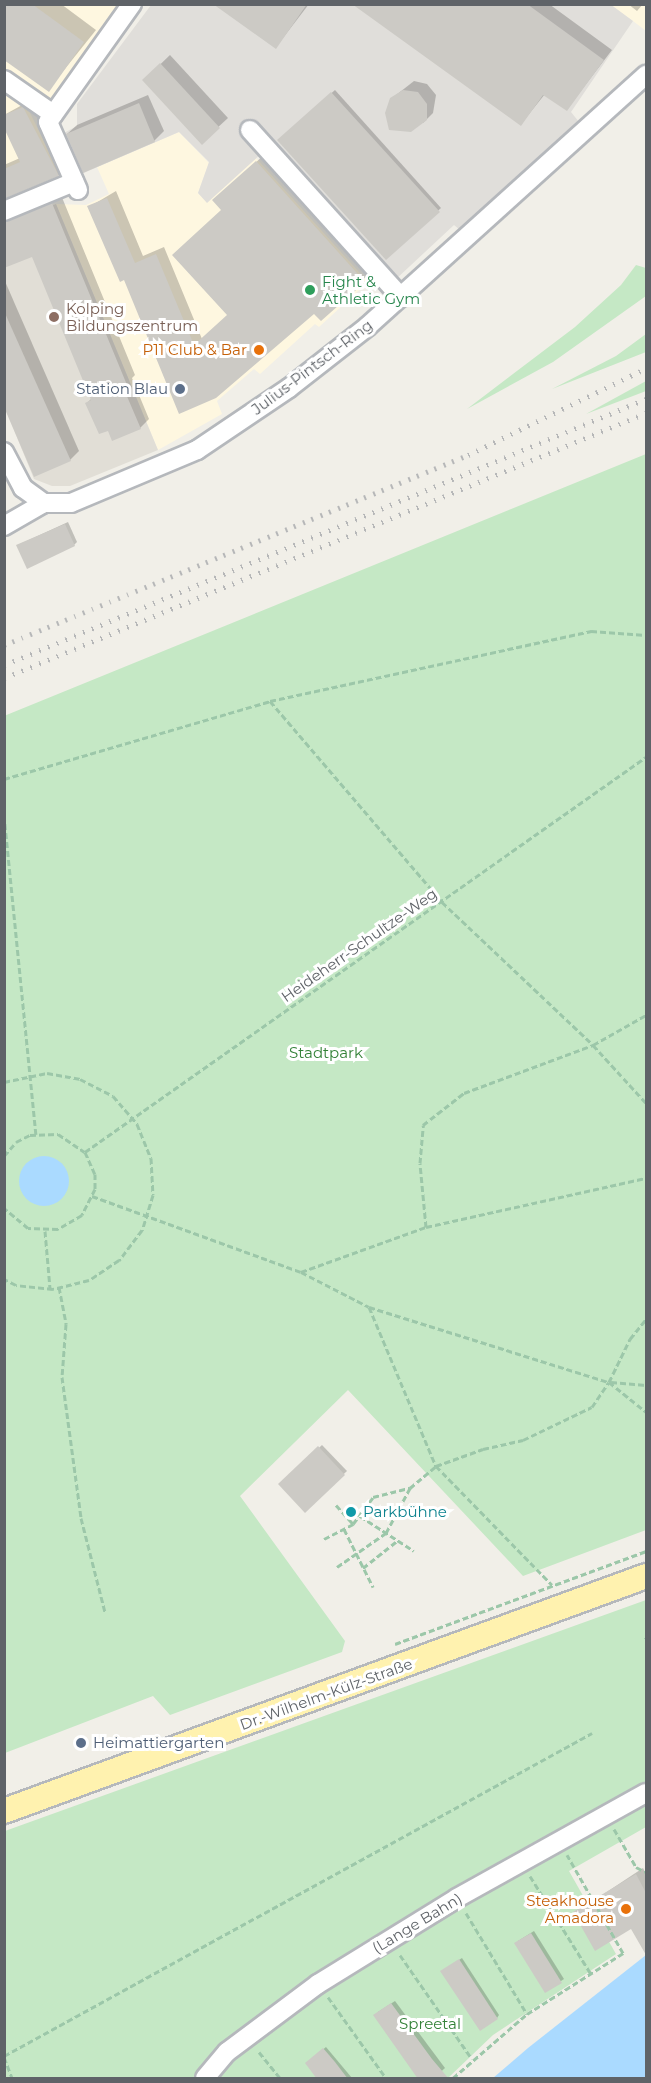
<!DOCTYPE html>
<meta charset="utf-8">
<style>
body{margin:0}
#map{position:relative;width:651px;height:2083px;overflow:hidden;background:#f1efe8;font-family:Montserrat,sans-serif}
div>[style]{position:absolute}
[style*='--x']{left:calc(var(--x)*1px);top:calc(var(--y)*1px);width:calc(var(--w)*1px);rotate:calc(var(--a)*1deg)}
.commercial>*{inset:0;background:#fef7e0}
.industrial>*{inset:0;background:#e0deda}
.education>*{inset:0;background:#e1ded6}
.green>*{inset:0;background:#c5e8c5}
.water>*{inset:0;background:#aadaff}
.round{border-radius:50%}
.shadow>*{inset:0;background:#0003}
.building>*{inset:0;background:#cccac5}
.path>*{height:3px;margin-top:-1.5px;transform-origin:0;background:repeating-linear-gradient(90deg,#9cc7a9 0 6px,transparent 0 9px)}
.roads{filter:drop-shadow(2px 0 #b5b8bc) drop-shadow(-2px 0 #b5b8bc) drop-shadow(0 2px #b5b8bc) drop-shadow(0 -2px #b5b8bc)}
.minor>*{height:18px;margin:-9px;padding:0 9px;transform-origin:9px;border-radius:9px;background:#fff}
.major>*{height:24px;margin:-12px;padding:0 12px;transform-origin:12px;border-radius:12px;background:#fff2af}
.rail>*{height:4.5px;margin-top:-2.25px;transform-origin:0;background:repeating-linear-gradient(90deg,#b6b7b8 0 1.5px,transparent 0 9.5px)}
.dots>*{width:16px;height:16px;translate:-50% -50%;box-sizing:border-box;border:3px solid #fff;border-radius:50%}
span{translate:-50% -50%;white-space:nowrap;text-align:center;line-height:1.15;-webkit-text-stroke:6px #fff;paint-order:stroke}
.leisure-label{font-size:15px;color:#27864d}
.left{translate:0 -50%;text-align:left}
.education-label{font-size:15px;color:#785e54}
.food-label{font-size:15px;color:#c56008}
.right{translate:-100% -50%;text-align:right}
.street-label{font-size:15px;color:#5f6368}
.service-label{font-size:15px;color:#4e5e75}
.park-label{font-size:15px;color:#348238}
.culture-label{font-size:15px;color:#0d838f}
.frame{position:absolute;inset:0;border:6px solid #5f6368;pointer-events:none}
</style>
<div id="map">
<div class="commercial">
<div style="clip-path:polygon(5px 5px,125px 5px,54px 103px,5px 68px)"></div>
<div style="clip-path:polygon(610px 5px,646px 5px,646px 31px,633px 21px)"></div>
<div style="clip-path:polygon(4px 91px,27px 107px,62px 177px,5px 202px)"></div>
<div style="clip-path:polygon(179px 132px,209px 163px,198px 193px,207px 202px,256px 158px,368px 282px,319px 327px,315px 324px,260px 374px,254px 369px,217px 401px,222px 414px,158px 450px,56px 204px,86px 205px,109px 194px,97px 167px)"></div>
</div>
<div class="industrial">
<div style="clip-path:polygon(610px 4px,633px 21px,571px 112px,579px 122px,460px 230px,454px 225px,395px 280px,272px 144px,207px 203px,198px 193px,209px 162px,179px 132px,79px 175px,62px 134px,77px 126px,77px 104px,151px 5px)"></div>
</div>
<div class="education">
<div style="clip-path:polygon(56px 204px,158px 450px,70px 486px,52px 486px,34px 479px,5px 408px,4px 226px)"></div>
</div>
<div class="green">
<div style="clip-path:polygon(636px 265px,646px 268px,646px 296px,553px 362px,467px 409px,575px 327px,621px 285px)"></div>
<div style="clip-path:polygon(646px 334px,646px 352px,552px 389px,616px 356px)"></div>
<div style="clip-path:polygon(646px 381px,646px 391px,586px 414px)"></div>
<div style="clip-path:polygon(646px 454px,646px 1530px,523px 1576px,348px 1390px,240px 1496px,345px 1641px,342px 1652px,170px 1715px,153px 1696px,5px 1753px,4px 716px)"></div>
<div style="clip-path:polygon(646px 1600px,646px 1827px,569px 1871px,616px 1954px,493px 2035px,448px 2078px,5px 2078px,5px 1831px)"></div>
</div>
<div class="water">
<div class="round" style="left:19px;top:1156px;width:50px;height:50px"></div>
<div style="clip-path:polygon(646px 1955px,646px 2078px,493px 2078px,528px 2048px)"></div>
</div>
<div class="shadow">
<div style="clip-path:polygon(4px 4px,61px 4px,96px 30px,48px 90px)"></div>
<div style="clip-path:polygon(216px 4px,309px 4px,276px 47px)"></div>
<div style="clip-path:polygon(355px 4px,549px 4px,612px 50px,567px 109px,545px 94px,521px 124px)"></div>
<div style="clip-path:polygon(628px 4px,643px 4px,637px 11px)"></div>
<div style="clip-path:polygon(170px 55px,228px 118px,202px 142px,144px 80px)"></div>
<div style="clip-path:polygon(414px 81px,427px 84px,436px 95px,433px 113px,423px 123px,391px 99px)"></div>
<div style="clip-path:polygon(335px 90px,441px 208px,386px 258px,279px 140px)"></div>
<div style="clip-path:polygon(148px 95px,164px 131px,154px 141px,67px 134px,77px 125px)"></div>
<div style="clip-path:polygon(33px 99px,68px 165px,59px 175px,4px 198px,4px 165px,20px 158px,4px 115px)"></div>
<div style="clip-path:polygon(265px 154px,372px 273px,314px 312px,215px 397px,125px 278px,89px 207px,116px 191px,143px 256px,164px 247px,202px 339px,229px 315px,223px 192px)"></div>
<div style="clip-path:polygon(61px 195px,135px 375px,132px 378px,149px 419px,140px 428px,109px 429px,87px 403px,92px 398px,33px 255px,4px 267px,4px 208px)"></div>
<div style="clip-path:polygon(4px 279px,79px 451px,70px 460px,4px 402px)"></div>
<div style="clip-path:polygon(68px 522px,77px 542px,74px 545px,18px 545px)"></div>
<div style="clip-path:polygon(322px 1445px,347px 1471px,305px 1511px,280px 1485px)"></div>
<div style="clip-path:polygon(643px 1868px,646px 1874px,646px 1945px,644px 1947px,632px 1927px,575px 1913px)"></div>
<div style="clip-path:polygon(534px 1931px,564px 1979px,546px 1991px,518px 1941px)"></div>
<div style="clip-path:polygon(462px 1958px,499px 2015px,497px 2018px,442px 1971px)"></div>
<div style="clip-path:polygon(395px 2001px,445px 2068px,434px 2078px,378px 2012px)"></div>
<div style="clip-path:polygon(326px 2047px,352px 2078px,318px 2078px,309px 2061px)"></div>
</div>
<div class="building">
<div style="clip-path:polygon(4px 4px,32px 4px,84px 42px,49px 92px,4px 60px)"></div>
<div style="clip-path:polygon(213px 4px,307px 4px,276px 49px)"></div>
<div style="clip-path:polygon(352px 4px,527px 4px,604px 60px,567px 111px,543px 95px,521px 126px)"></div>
<div style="clip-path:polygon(160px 63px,220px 128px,202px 145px,142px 80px)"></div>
<div style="clip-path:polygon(403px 90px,418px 92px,427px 104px,427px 120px,411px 132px,389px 130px,385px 113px,390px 98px)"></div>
<div style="clip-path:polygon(331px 92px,440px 212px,386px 260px,277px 140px)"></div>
<div style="clip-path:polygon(139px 103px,155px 142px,83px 173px,66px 134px)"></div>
<div style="clip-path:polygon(23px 107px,59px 176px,4px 199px,4px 169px,20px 162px,4px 128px,4px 115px)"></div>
<div style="clip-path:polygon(256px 161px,365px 282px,321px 321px,314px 314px,216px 398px,179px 414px,124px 280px,120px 282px,87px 206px,107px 198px,135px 263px,156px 254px,194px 345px,227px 315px,172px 255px,221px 210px,212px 200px)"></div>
<div style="clip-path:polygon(52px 203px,127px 385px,123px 387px,141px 429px,112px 441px,108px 431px,99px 434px,85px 403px,91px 400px,32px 257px,4px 268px,4px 222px)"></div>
<div style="clip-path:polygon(4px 311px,71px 461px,34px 477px,4px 407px)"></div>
<div style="clip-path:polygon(65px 524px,75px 546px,27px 569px,16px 545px)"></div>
<div style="clip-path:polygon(318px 1446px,345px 1475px,305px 1513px,278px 1484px)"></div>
<div style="clip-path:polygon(636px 1874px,646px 1893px,646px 1955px,631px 1929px,595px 1951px,573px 1912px)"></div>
<div style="clip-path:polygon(531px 1933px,562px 1983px,545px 1993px,514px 1943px)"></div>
<div style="clip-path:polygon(459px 1959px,498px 2019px,480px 2031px,440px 1971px)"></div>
<div style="clip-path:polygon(391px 2003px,432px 2059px,449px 2079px,418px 2079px,373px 2015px)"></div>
<div style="clip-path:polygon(323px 2048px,335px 2062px,348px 2079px,317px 2079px,305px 2063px)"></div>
</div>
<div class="path">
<div style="--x:270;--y:701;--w:265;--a:49.4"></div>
<div style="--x:442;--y:902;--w:208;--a:43.4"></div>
<div style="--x:593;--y:1045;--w:79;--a:47.6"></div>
<div style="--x:4;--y:779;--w:277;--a:-16.3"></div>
<div style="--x:270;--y:701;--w:329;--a:-12.3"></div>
<div style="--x:591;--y:631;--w:55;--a:4.2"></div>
<div style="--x:4;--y:815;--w:321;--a:84.3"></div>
<div style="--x:4;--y:1082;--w:44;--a:-11.8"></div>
<div style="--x:47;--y:1073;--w:34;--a:10"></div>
<div style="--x:80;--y:1079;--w:37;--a:27"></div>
<div style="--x:113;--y:1096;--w:37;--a:49"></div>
<div style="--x:137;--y:1124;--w:37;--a:68"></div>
<div style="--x:151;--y:1158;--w:37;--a:87"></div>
<div style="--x:153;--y:1195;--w:37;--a:107"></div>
<div style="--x:142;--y:1230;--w:38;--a:127"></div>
<div style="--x:119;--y:1260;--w:36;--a:146"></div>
<div style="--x:89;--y:1280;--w:37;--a:166"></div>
<div style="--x:53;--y:1289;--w:37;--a:-174"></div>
<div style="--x:16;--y:1285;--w:13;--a:-153"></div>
<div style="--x:85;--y:1152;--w:686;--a:-35.15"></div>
<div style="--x:4;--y:1156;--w:18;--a:-49"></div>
<div style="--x:16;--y:1142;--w:16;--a:-27"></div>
<div style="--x:30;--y:1135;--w:28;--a:-2"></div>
<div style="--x:58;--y:1134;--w:32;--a:34"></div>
<div style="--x:85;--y:1152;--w:24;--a:66"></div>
<div style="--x:95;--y:1174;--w:15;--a:90"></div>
<div style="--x:95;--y:1189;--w:29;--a:117"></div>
<div style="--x:82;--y:1215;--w:28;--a:150"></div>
<div style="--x:58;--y:1229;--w:30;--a:-178"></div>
<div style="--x:28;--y:1228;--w:31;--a:-140"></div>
<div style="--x:92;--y:1196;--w:222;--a:20"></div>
<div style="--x:301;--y:1272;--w:76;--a:27.2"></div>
<div style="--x:369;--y:1307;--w:251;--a:17.4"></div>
<div style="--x:609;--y:1382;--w:48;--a:39"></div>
<div style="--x:426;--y:1227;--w:64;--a:-95.4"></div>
<div style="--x:420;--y:1163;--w:38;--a:-85"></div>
<div style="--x:423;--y:1125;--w:52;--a:-38"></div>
<div style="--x:464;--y:1093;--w:138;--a:-20.4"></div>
<div style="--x:593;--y:1045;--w:61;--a:-29.5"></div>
<div style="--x:45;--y:1231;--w:57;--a:85"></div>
<div style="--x:301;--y:1272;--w:133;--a:-19.8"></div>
<div style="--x:426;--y:1227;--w:225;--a:-12.6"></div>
<div style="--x:59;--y:1287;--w:38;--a:79"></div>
<div style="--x:66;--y:1324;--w:53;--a:94.3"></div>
<div style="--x:62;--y:1377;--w:142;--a:82.3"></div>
<div style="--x:81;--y:1518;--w:97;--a:75.7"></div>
<div style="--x:369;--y:1307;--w:173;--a:67.2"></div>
<div style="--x:436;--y:1466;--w:166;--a:45.7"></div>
<div style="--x:611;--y:1382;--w:35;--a:5"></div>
<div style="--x:336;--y:1505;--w:25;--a:48"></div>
<div style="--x:360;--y:1516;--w:64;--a:32.9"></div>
<div style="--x:344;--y:1529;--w:65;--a:63.4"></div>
<div style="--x:324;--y:1539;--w:33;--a:-27"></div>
<div style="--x:353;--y:1524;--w:34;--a:-53"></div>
<div style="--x:373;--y:1497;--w:38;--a:-14"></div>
<div style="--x:410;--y:1488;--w:34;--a:-40"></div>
<div style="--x:436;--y:1466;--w:50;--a:-19.9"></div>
<div style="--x:483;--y:1449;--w:41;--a:-12.7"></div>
<div style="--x:523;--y:1440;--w:76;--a:-25.6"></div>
<div style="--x:592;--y:1407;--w:30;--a:-56"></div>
<div style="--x:609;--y:1382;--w:48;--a:-64"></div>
<div style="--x:630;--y:1339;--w:26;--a:-51"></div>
<div style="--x:337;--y:1567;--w:60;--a:-34.8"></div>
<div style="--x:386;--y:1533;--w:51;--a:-61.9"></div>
<div style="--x:363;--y:1568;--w:43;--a:-38.5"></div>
<div style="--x:645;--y:1637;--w:1;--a:45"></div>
<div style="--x:395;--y:1644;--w:268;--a:-20.3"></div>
<div style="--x:614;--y:1829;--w:44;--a:59.9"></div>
<div style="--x:636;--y:1867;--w:11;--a:27"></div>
<div style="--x:530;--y:1876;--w:115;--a:58.1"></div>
<div style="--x:466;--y:1913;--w:118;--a:58.9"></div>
<div style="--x:400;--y:1955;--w:126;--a:55.3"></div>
<div style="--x:328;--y:1997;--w:100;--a:54.4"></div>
<div style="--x:259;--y:2052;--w:33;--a:51"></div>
<div style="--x:4;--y:2056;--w:671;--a:-28.78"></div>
<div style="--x:4;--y:2057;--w:22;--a:69"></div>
<div style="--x:453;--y:2078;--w:98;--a:-40.9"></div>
<div style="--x:527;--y:2014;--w:114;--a:-32.4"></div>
<div style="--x:623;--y:1953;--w:113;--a:-119.7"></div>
</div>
<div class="roads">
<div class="minor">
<div style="--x:4;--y:80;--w:60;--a:34.8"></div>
<div style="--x:250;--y:130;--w:225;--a:47.9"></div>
<div style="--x:78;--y:190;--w:74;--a:-113.8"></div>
<div style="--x:48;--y:122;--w:145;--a:-54.6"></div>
<div style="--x:4;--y:211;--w:76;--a:-22.5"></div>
<div style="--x:4;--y:452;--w:41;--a:62.2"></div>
<div style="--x:23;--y:488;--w:26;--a:36"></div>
<div style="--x:44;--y:503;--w:27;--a:0"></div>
<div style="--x:71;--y:503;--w:137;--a:-22.8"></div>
<div style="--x:197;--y:450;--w:111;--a:-34"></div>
<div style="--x:289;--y:388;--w:100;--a:-38.1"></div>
<div style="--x:368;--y:326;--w:375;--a:-42.1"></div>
<div style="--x:4;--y:526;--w:46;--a:-29.9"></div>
<div style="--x:205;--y:2078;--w:34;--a:-50"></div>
<div style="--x:227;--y:2052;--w:114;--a:-36.8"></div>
<div style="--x:318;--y:1984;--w:163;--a:-31.7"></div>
<div style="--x:457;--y:1898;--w:216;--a:-29.1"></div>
</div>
<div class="major">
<div style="--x:4;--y:1811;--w:684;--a:-20.1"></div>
</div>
</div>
<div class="rail">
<div style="--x:4;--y:645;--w:501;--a:-22.27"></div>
<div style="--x:468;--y:455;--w:198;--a:-26"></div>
<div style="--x:4;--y:665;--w:695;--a:-22.51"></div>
<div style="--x:4;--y:678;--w:695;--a:-22.43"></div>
</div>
<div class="dots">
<div style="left:310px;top:290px;background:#2e9e5b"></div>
<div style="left:54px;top:317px;background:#8d6e63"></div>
<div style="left:259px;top:350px;background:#e8710a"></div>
<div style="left:180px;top:389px;background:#5c6f8a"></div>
<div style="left:351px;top:1512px;background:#0f9aa8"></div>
<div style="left:81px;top:1743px;background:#5c6f8a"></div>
<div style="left:626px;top:1909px;background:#e8710a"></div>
</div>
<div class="leisure-label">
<span class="left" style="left:322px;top:290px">Fight &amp;<br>Athletic Gym</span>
</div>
<div class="education-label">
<span class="left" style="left:66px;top:317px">Kolping<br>Bildungszentrum</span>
</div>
<div class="food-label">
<span class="right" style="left:247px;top:350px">P11 Club &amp; Bar</span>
<span class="right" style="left:614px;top:1909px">Steakhouse<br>Amadora</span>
</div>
<div class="street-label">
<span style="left:312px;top:367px;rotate:-37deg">Julius-Pintsch-Ring</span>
<span style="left:359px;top:945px;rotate:-35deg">Heideherr-Schultze-Weg</span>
<span style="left:326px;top:1694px;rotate:-20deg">Dr.-Wilhelm-Külz-Straße</span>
<span style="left:417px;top:1923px;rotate:-31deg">(Lange Bahn)</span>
</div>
<div class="service-label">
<span class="right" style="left:168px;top:389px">Station Blau</span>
<span class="left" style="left:93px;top:1743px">Heimattiergarten</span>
</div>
<div class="park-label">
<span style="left:326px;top:1053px">Stadtpark</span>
<span style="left:430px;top:2024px">Spreetal</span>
</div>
<div class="culture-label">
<span class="left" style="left:363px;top:1512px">Parkbühne</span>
</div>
<div class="frame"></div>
</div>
